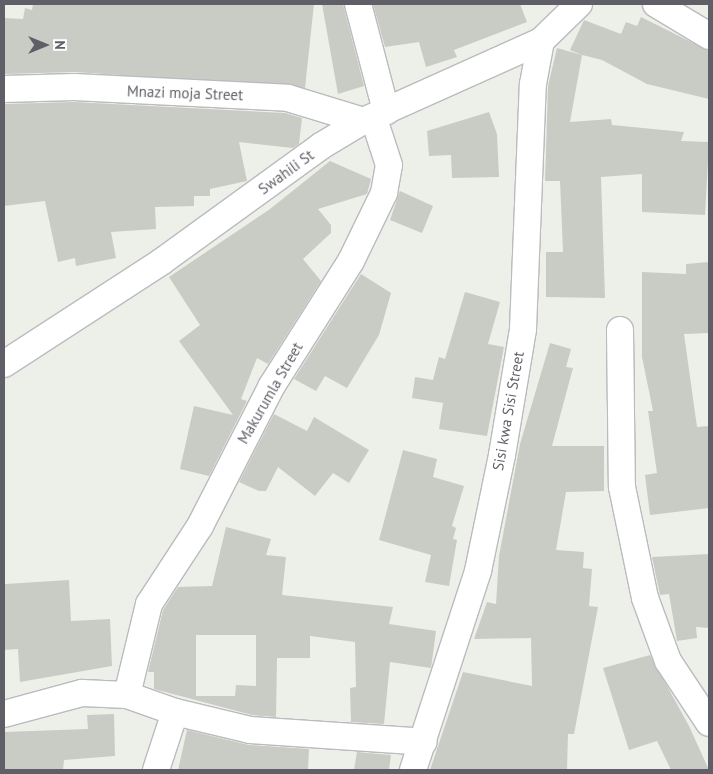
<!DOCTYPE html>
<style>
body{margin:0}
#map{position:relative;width:713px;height:774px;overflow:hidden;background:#edf0e8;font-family:"PT Sans",sans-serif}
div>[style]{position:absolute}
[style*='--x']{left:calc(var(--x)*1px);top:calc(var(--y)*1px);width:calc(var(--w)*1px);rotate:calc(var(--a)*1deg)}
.building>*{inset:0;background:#c9ccc4}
.roads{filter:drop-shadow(1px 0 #bbbac0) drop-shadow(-1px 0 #bbbac0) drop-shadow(0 1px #bbbac0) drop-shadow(0 -1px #bbbac0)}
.minor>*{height:26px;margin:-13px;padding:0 13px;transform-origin:13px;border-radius:13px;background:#fff}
span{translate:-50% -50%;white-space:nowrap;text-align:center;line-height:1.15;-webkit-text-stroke:4.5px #fff;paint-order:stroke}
.street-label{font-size:15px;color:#605f67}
.frame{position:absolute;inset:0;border:5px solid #605f67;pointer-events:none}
.north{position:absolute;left:20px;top:20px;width:50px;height:50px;-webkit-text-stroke:4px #fff;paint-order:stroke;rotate:90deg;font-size:14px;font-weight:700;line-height:20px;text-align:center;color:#605f67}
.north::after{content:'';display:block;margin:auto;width:18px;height:22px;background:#605f67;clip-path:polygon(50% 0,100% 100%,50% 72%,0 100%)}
</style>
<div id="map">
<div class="building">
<div style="clip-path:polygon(33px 4px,314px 4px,305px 88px,75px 72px,4px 74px,4px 18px,23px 19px,25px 8px,32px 10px)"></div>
<div style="clip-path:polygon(322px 4px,343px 4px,364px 86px,338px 94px)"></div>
<div style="clip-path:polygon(373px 4px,520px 4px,527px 22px,454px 50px,457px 57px,426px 67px,419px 42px,385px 47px)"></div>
<div style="clip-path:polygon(641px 17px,709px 51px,709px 99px,647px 84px,602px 60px,582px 55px,570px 122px,611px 119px,612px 125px,684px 132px,681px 141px,709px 142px,705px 215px,642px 212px,642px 174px,601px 177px,605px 298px,546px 297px,546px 252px,563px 252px,560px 181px,545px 181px,548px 86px,557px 48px,582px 55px,570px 50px,584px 20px,621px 34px,626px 22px,637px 26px)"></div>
<div style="clip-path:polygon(74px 102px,285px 113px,302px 118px,299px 144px,293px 148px,239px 142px,247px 181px,210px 189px,210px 196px,194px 196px,194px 206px,155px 207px,156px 229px,111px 232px,116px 258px,76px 266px,75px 258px,58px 262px,45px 201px,4px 206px,4px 104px)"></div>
<div style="clip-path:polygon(489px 112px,497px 134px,499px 177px,452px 178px,451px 155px,429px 156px,427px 131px)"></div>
<div style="clip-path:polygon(330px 161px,371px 179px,367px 194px,318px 209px,331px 225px,331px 233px,303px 259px,321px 281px,268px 364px,257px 358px,241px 399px,247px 401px,209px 476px,180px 469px,194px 406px,233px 415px,179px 341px,200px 325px,169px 277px,270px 209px)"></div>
<div style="clip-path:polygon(400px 191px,433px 206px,422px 233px,390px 220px)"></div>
<div style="clip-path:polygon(709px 262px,709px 333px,684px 334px,697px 427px,709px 426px,709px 508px,650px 515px,645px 475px,657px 473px,648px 411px,653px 411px,642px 357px,642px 272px,686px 274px,686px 264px)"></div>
<div style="clip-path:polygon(361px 274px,391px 293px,379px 335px,347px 388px,325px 376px,316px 391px,294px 379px)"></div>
<div style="clip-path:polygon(465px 292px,500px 302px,488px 344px,504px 347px,487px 436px,439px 429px,443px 403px,412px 398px,415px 377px,433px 380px,439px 357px,445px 359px)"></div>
<div style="clip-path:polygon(550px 343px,571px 349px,566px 367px,573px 368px,552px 446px,604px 446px,604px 491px,566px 492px,556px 550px,584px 552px,583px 568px,592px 569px,589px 606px,598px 607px,574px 734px,568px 734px,567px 770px,430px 770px,463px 672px,532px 686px,531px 638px,474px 639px,487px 602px,496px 604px,499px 556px,520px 444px)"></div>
<div style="clip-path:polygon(274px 414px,307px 431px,314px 417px,369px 450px,349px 483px,333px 473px,315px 496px,278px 467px,266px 491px,259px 491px,239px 482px)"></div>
<div style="clip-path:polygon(403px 450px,437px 459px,433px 477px,464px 486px,452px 526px,456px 528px,453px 539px,457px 540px,449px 586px,425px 582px,431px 555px,379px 540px)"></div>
<div style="clip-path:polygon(evenodd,226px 527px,271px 539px,266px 555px,286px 557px,282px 595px,393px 607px,389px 624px,436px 631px,431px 668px,390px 662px,384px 724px,351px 722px,350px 688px,356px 687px,355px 642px,310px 636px,310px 658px,277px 658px,276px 717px,252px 715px,154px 689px,154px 672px,148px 672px,163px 610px,178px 587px,212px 586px,226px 527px,196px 635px,256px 635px,256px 686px,236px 685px,235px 696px,196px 696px,196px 635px)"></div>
<div style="clip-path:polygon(709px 554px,709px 628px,696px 627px,697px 638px,677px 641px,669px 594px,660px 595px,652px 557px)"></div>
<div style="clip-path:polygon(69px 580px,71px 621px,110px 619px,112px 666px,20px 682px,18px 649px,4px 650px,5px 584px)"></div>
<div style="clip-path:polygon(650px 655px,689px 726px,709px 770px,671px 770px,657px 741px,629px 750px,603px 668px)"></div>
<div style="clip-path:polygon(114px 714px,115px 756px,64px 760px,63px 770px,4px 770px,4px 732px,88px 729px,87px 715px)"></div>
<div style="clip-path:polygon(187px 730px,249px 745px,309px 749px,308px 770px,178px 770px)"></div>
<div style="clip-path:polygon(357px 752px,391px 755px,389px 770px,354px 770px)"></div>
</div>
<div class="roads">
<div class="minor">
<div style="--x:358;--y:4;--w:111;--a:75.3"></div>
<div style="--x:656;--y:4;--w:62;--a:31.1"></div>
<div style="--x:4;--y:89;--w:70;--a:-1.6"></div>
<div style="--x:74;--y:87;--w:214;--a:2.9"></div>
<div style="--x:288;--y:98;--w:78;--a:17"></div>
<div style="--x:620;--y:330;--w:157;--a:89.3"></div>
<div style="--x:622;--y:487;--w:113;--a:78.3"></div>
<div style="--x:645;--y:598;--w:67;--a:69.9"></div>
<div style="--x:668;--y:661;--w:74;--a:56.5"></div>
<div style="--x:4;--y:364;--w:187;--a:-33"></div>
<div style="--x:161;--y:262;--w:198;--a:-35.9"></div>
<div style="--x:321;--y:146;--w:49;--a:-30.8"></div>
<div style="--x:363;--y:121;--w:195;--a:-24.2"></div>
<div style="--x:541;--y:41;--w:53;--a:-44.2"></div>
<div style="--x:127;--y:695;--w:94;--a:-76.4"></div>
<div style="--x:149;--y:604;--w:93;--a:-56.8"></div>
<div style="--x:200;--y:526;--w:156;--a:-62.9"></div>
<div style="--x:271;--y:387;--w:149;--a:-57.6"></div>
<div style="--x:351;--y:261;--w:76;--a:-64.1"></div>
<div style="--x:384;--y:193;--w:28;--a:-80"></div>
<div style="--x:389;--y:165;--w:48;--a:-108.1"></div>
<div style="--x:4;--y:714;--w:81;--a:-15.1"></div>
<div style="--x:82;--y:693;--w:45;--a:2.5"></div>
<div style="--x:127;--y:695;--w:51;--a:19.5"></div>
<div style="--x:175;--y:712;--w:77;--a:13.5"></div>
<div style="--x:250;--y:730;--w:174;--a:3.9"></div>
<div style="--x:156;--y:770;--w:61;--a:-71.9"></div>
<div style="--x:413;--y:770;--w:209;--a:-71.9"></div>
<div style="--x:478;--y:571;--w:118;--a:-78.3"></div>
<div style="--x:502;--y:455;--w:128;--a:-80.5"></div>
<div style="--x:523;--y:329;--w:245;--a:-87.7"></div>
<div style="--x:533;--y:84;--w:44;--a:-79.5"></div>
</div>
</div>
<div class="street-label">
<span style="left:185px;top:93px;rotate:2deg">Mnazi moja Street</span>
<span style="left:286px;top:172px;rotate:-36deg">Swahili St</span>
<span style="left:270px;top:393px;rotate:-60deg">Makurumla Street</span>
<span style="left:508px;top:411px;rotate:-80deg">Sisi kwa Sisi Street</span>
</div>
<div class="frame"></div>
<div class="north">N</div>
</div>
